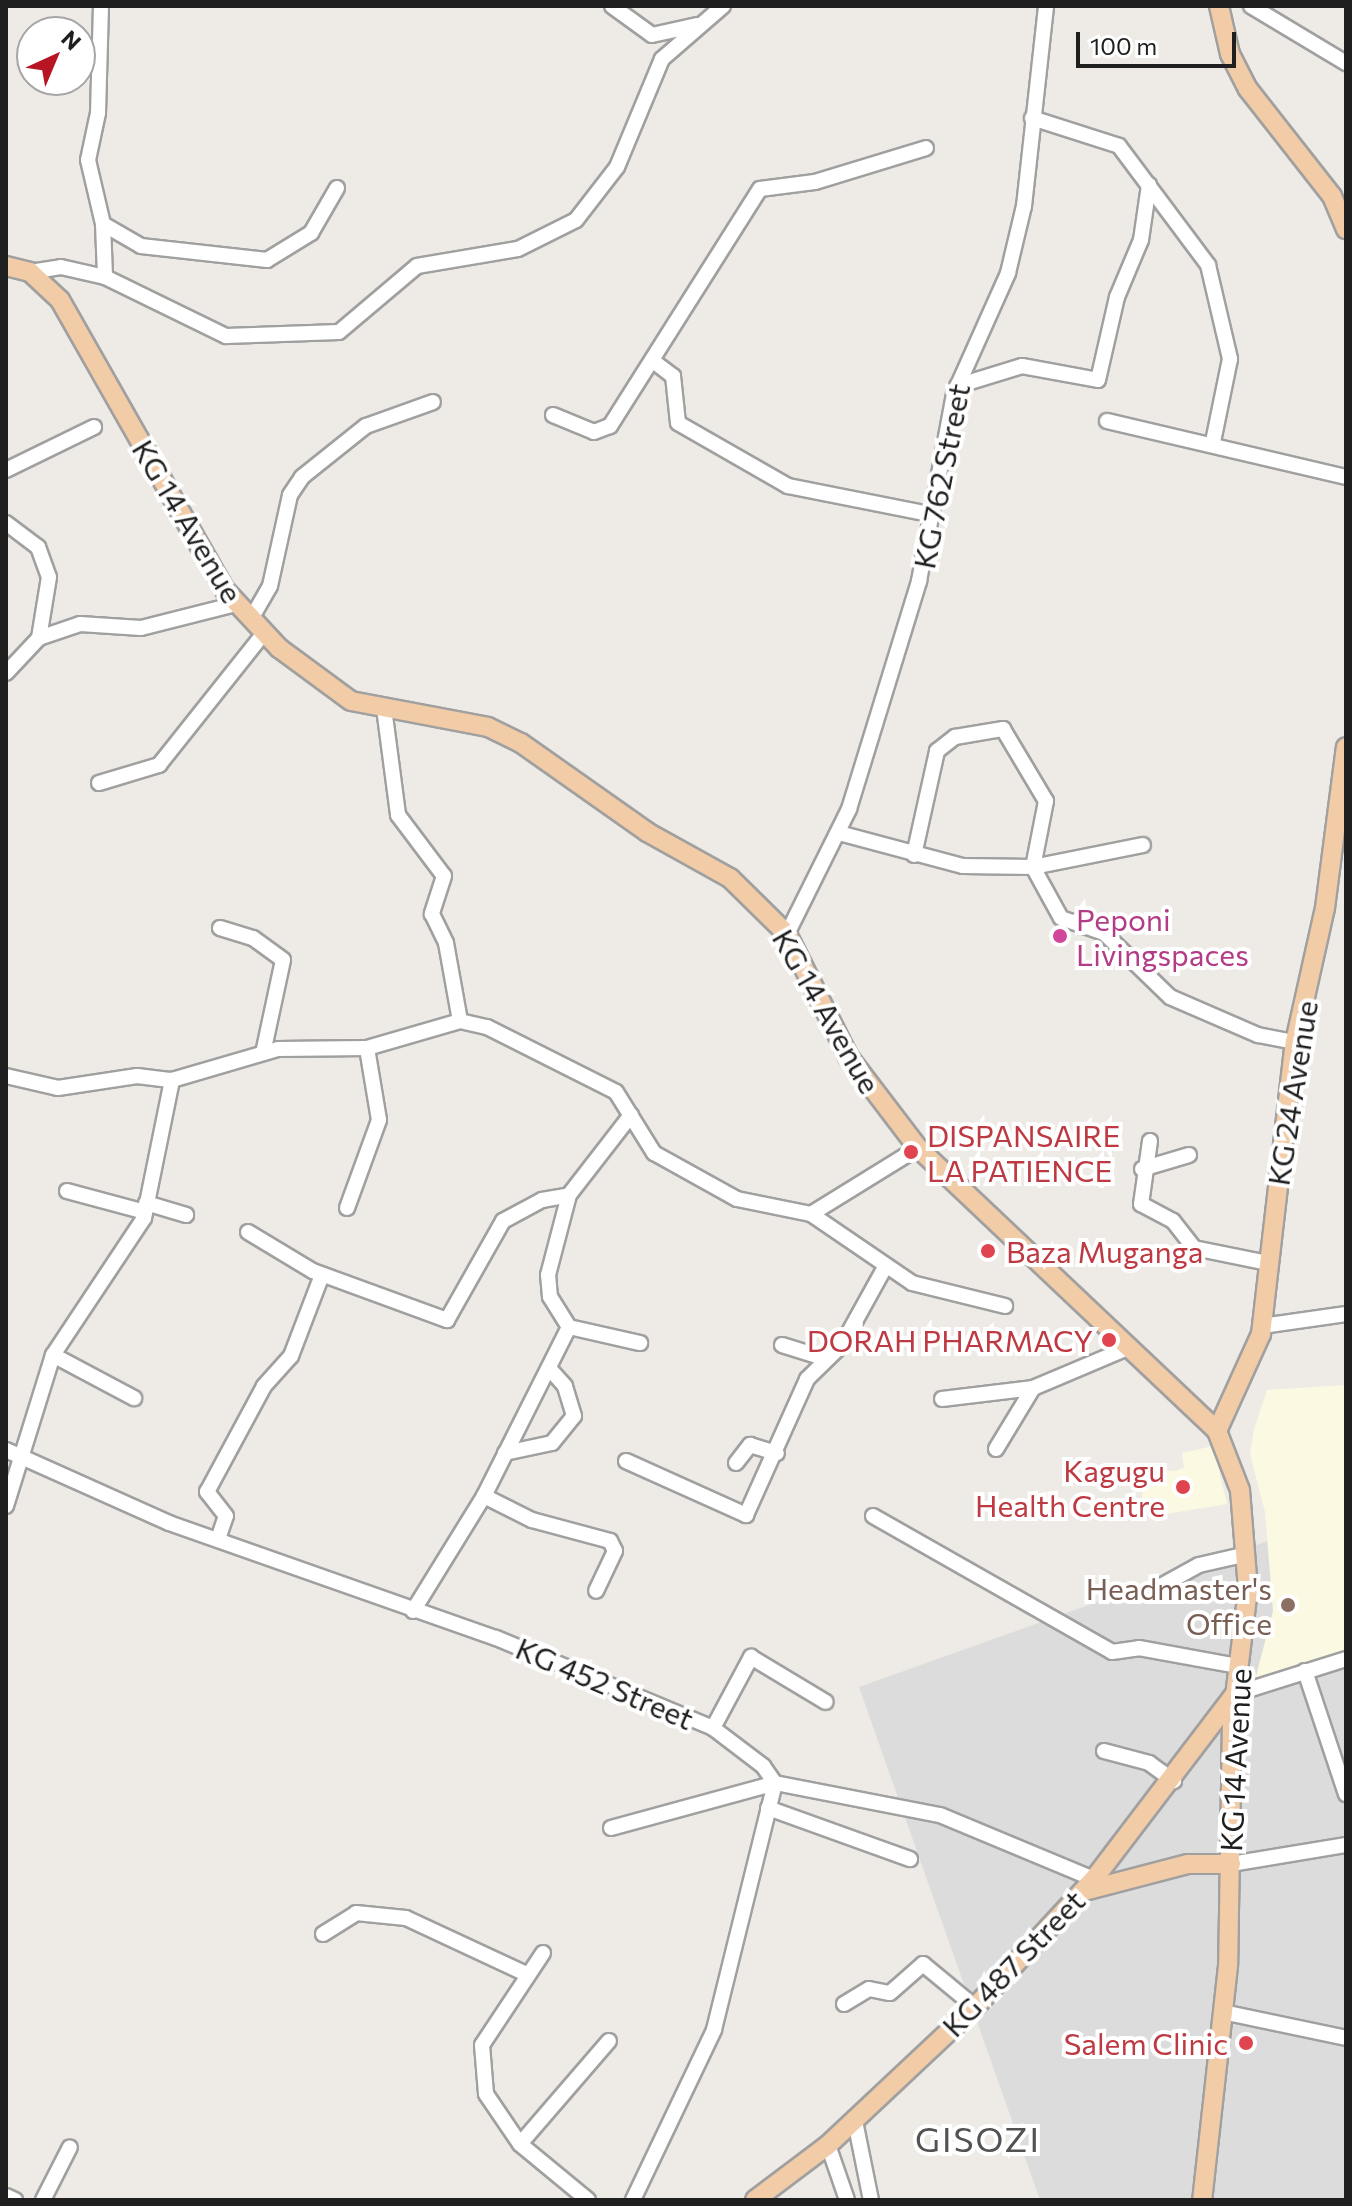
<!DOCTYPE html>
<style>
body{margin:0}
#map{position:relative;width:1352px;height:2206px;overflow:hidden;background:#eeebe6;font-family:Commissioner,sans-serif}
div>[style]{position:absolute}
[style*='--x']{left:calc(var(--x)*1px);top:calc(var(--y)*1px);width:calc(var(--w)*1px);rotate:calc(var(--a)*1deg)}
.residential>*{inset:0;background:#dddcdc}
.education>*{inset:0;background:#fcf9e2}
.roads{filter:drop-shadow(2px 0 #a0a0a0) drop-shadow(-2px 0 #a0a0a0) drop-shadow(0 2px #a0a0a0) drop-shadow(0 -2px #a0a0a0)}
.minor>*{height:14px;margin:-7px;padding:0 7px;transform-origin:7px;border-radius:7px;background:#fff}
.major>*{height:18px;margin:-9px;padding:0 9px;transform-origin:9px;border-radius:9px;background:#f2cba7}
.dots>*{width:22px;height:22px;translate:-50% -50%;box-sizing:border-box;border:4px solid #fff;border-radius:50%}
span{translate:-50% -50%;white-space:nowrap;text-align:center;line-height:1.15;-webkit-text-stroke:8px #fff;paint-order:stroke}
.street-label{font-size:30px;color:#1f1f1f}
.hotel-label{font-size:30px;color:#b23c85}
.left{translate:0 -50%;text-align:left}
.health-label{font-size:30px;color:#be3a42}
.right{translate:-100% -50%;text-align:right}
.education-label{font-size:30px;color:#785e54}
.quarter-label{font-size:34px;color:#525252;letter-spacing:2px}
.frame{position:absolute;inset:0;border:8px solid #1f1f1f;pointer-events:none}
.north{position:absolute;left:16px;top:16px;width:80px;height:80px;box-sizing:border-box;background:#fff;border:2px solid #a5a5a5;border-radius:50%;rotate:44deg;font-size:22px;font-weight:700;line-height:32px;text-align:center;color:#1f1f1f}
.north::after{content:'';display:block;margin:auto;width:28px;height:36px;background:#b81524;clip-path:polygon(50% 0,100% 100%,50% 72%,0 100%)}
.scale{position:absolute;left:1076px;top:32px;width:160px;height:36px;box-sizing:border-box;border:4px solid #1f1f1f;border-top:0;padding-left:10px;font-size:24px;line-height:28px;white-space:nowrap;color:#1f1f1f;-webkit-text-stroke:6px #fff;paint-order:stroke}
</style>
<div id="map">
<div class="residential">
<div style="clip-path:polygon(1346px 1513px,1346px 2200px,1040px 2200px,859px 1687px)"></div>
</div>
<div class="education">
<div style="clip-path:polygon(1346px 1385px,1346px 1652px,1255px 1680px,1273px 1611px,1265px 1512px,1250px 1454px,1254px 1429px,1267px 1390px)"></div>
<div style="clip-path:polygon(1213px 1446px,1227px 1504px,1153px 1516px,1141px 1509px,1144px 1469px,1175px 1471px,1184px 1468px,1182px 1453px)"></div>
</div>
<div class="roads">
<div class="minor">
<div style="--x:101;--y:6;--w:107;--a:91.6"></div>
<div style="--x:98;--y:113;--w:48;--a:102"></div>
<div style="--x:88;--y:160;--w:66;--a:76.8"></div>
<div style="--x:103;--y:224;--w:53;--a:87.8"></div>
<div style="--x:612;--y:6;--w:49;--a:35.9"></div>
<div style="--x:652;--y:35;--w:46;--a:-12.5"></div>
<div style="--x:1251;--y:6;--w:111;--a:31"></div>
<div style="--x:1032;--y:118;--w:91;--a:17.8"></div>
<div style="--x:1119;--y:146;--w:149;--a:53.2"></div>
<div style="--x:1208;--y:265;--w:97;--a:76.8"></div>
<div style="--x:1230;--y:359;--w:85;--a:101.6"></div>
<div style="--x:103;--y:224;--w:44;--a:30.1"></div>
<div style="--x:141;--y:246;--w:127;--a:6.3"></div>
<div style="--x:267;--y:260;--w:52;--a:-31.5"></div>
<div style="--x:311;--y:233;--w:52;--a:-60"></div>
<div style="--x:30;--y:272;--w:31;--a:-9"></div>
<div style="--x:61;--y:267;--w:45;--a:12.8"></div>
<div style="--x:105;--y:277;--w:135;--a:26"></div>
<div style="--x:226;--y:336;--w:113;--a:-2"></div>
<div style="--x:339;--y:332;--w:102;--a:-40.2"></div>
<div style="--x:417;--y:266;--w:102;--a:-9.6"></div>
<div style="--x:518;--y:249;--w:65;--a:-26.6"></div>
<div style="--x:576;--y:220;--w:67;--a:-52.3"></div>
<div style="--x:617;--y:167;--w:117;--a:-67.4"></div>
<div style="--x:662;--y:59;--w:81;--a:-41"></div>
<div style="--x:653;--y:361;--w:25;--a:37"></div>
<div style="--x:673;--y:376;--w:47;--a:83.9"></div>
<div style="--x:678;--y:423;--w:127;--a:29.8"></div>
<div style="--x:788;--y:486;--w:144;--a:11.2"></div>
<div style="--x:957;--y:386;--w:68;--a:-17.1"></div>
<div style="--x:1022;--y:366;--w:77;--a:10.4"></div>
<div style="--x:1098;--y:380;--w:85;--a:-77.1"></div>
<div style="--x:1117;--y:297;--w:62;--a:-67.2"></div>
<div style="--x:1141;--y:240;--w:56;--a:-81.7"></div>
<div style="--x:553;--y:415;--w:44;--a:22.5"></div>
<div style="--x:594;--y:432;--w:17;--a:-21"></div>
<div style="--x:610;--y:426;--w:280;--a:-57.7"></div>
<div style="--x:760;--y:189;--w:55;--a:-7.3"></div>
<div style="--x:815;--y:182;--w:116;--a:-17"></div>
<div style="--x:1107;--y:421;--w:245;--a:13.2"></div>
<div style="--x:6;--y:470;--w:98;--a:-26"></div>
<div style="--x:6;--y:523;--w:40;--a:37"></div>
<div style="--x:38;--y:547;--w:32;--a:70"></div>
<div style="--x:49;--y:577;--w:62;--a:99.3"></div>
<div style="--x:39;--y:638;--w:48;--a:133.3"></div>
<div style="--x:251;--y:619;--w:38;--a:-60"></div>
<div style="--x:270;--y:586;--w:93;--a:-77.6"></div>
<div style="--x:290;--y:495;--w:22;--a:-56"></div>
<div style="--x:302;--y:477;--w:82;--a:-38.6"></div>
<div style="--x:366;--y:426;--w:71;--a:-19.7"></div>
<div style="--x:39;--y:638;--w:43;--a:-18.9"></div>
<div style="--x:80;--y:624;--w:61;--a:3.8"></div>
<div style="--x:141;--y:628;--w:98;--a:-14.2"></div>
<div style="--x:384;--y:708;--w:108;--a:82.5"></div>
<div style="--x:398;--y:815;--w:76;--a:53"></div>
<div style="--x:444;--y:876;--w:40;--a:108"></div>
<div style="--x:432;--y:914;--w:32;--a:64"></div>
<div style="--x:446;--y:943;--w:79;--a:79.8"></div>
<div style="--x:99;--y:783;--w:63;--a:-16.7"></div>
<div style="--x:159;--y:765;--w:169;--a:-51.5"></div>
<div style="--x:839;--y:833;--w:128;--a:14.9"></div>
<div style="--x:963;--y:866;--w:70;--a:0.8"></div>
<div style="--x:1033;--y:867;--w:58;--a:61.2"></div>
<div style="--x:1061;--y:918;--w:46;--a:19.2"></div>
<div style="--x:1104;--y:933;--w:92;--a:44.1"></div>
<div style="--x:1170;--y:997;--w:96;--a:23.4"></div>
<div style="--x:1258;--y:1035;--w:38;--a:11"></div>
<div style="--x:914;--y:855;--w:107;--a:-77.5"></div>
<div style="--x:937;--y:751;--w:23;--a:-38"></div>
<div style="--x:955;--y:737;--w:49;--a:-9.5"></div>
<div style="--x:1003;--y:729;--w:84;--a:59.2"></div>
<div style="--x:1046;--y:801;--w:67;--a:101.1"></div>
<div style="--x:1033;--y:867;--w:112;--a:-11.3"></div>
<div style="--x:220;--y:928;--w:34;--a:17"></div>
<div style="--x:253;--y:938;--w:37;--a:36"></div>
<div style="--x:283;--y:960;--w:95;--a:102.1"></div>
<div style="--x:787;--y:934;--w:140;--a:-63.6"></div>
<div style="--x:849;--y:809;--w:239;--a:-72.9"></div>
<div style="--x:919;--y:581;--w:190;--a:-79.4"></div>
<div style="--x:954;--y:394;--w:133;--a:-65.9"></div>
<div style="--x:1008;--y:273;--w:69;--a:-76.6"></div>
<div style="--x:1024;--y:206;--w:201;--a:-83.7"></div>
<div style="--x:6;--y:1076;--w:53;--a:13"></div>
<div style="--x:58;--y:1088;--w:80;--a:-8.6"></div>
<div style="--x:137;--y:1076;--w:35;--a:7"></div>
<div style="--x:172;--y:1080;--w:110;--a:-16.3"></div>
<div style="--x:278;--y:1049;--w:89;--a:-0.6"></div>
<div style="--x:367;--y:1048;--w:97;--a:-16.2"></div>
<div style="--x:460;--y:1021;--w:28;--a:13"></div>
<div style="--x:487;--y:1027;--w:144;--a:26.7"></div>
<div style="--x:616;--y:1092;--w:72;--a:58.1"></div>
<div style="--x:654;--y:1153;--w:95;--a:29"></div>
<div style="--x:737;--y:1199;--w:76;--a:11.5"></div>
<div style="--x:811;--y:1214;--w:126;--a:-31.7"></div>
<div style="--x:1150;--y:1141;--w:64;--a:98.1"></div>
<div style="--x:1141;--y:1204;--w:36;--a:28"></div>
<div style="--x:1173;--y:1221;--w:34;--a:52"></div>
<div style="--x:1194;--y:1248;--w:76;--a:11.5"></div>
<div style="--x:1142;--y:1169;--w:49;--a:-16.6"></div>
<div style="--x:67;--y:1191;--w:81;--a:15.1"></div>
<div style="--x:146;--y:1203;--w:42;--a:16.7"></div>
<div style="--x:347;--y:1208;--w:94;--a:-70"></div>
<div style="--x:379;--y:1120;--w:73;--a:-99.5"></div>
<div style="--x:811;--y:1214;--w:122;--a:34.3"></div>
<div style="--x:912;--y:1283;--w:96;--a:13.9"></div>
<div style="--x:248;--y:1232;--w:76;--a:31"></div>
<div style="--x:313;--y:1271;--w:143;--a:20.1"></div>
<div style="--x:447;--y:1320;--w:114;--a:-60.5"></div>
<div style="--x:503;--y:1221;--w:44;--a:-28.3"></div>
<div style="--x:542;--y:1200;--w:27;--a:-10"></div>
<div style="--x:1262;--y:1326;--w:85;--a:-8.1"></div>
<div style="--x:569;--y:1327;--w:73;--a:12.7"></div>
<div style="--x:782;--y:1345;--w:47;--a:17.3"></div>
<div style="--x:53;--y:1355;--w:92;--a:28"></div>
<div style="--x:942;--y:1399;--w:92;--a:-6.9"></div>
<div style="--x:1033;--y:1388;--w:105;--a:-22.9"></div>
<div style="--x:996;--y:1449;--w:71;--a:-58.8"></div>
<div style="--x:6;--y:1450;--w:179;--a:24.1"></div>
<div style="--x:169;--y:1523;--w:347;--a:19.4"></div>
<div style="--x:496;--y:1638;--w:235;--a:22.5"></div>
<div style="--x:713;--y:1728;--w:63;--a:37.2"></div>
<div style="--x:763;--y:1766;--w:21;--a:55"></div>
<div style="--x:775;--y:1783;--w:254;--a:103.9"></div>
<div style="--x:714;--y:2030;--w:188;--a:115.5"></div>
<div style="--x:505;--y:1453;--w:48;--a:-12"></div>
<div style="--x:552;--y:1443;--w:35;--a:-51"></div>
<div style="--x:574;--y:1416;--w:31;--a:-107"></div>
<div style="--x:565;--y:1386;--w:24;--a:-132"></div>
<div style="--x:626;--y:1461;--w:132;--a:24.2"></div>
<div style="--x:746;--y:1515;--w:149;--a:-65.8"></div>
<div style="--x:807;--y:1379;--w:49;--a:-44.2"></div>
<div style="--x:842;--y:1345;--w:89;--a:-61.1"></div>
<div style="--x:736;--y:1463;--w:23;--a:-52"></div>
<div style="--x:750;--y:1445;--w:28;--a:17"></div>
<div style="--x:484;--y:1496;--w:54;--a:26.6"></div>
<div style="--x:532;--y:1520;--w:81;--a:15.1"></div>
<div style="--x:610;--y:1541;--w:11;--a:63"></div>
<div style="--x:615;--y:1551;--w:44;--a:115.4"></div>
<div style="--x:6;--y:1506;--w:158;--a:-72.7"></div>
<div style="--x:53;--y:1355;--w:164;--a:-56.4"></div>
<div style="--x:144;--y:1218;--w:141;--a:-78.5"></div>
<div style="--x:873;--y:1516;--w:275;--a:29.6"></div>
<div style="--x:1112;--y:1652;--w:27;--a:-8"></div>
<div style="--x:1139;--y:1648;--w:101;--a:10.3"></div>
<div style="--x:218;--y:1539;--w:24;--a:-71"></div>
<div style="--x:226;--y:1516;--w:31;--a:-128"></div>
<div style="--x:207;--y:1492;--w:120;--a:-61.7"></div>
<div style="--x:264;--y:1386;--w:40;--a:-48"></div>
<div style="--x:291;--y:1356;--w:87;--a:-69.1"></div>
<div style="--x:1161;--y:1586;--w:43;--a:-28.9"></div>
<div style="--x:1199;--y:1565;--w:49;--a:-12.9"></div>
<div style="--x:413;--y:1611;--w:135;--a:-58.3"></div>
<div style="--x:484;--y:1496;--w:189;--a:-63.3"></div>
<div style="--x:569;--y:1327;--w:36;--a:-122"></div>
<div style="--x:550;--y:1297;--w:22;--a:-95"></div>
<div style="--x:548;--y:1275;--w:83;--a:-75.3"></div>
<div style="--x:569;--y:1195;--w:101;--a:-52.2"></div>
<div style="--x:1305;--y:1671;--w:130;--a:71.6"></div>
<div style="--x:1235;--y:1694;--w:116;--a:-17.5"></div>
<div style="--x:713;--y:1728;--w:81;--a:-61.8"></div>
<div style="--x:751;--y:1657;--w:87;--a:31"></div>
<div style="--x:1104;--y:1751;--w:47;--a:14.9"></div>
<div style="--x:1149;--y:1763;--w:31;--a:36"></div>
<div style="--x:768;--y:1808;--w:151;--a:19.8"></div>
<div style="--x:611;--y:1828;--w:170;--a:-15.3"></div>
<div style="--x:775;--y:1783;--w:168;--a:11"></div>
<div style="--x:940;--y:1815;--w:167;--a:22.6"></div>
<div style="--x:1231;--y:1864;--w:117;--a:-9.4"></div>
<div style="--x:323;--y:1934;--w:39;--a:-32"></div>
<div style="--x:356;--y:1913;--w:50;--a:5.7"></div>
<div style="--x:406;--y:1918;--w:130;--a:25"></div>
<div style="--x:543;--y:1953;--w:110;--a:123.5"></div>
<div style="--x:482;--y:2045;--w:49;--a:85.3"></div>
<div style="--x:486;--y:2094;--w:60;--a:55.8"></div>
<div style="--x:520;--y:2144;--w:88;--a:39.5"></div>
<div style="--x:844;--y:2004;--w:29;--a:-31"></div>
<div style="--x:869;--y:1989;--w:21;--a:11"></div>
<div style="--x:890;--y:1993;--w:44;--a:-41.3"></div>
<div style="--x:923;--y:1964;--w:67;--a:39.6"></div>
<div style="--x:1223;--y:2012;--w:126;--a:11.9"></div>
<div style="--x:855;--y:2121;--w:81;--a:78.6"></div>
<div style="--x:520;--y:2144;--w:136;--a:-49.2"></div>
<div style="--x:828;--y:2145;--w:58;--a:70.9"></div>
<div style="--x:6;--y:2196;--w:10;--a:24"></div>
<div style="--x:43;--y:2200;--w:59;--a:-63"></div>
</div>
<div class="major">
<div style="--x:1219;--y:6;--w:49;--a:77.1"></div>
<div style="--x:1230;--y:54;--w:39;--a:63"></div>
<div style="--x:1248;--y:89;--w:136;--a:51.9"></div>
<div style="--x:1332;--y:196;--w:36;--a:67"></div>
<div style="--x:6;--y:266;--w:25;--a:14"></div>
<div style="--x:30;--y:272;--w:41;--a:43"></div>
<div style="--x:60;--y:300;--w:332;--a:60.4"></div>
<div style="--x:224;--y:589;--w:81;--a:47"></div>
<div style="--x:279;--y:648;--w:89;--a:36.4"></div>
<div style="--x:351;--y:701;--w:139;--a:10.7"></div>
<div style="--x:488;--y:727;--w:37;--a:26"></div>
<div style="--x:521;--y:743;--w:154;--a:35.2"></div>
<div style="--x:647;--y:832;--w:95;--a:29"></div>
<div style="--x:730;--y:878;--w:80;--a:44.5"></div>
<div style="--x:787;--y:934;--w:136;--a:63.4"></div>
<div style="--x:848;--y:1056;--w:116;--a:52.7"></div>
<div style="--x:918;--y:1148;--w:412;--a:43.4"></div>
<div style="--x:1217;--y:1431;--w:63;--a:68.7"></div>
<div style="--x:1240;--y:1490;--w:99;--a:85.4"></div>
<div style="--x:1248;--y:1589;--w:133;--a:96.9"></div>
<div style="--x:1232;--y:1721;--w:245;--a:90.9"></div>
<div style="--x:1228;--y:1966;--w:235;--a:96.3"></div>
<div style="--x:1217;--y:1431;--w:107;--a:-65.6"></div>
<div style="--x:1261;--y:1334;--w:294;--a:-83.4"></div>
<div style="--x:1295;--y:1042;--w:137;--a:-77.4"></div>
<div style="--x:1325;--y:908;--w:162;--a:-82.6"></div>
<div style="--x:1088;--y:1890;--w:103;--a:-14.6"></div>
<div style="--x:1188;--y:1864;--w:43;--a:0"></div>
<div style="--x:755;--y:2200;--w:91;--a:-37"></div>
<div style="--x:828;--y:2145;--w:202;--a:-43.2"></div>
<div style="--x:975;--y:2007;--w:175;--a:-47.1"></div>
<div style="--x:1094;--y:1879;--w:233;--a:-52.7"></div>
</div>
</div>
<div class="dots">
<div style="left:1060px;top:936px;background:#d1479c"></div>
<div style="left:911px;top:1152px;background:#e0444e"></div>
<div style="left:988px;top:1251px;background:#e0444e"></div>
<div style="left:1109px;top:1340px;background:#e0444e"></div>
<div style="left:1183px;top:1487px;background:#e0444e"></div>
<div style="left:1288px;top:1605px;background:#8d6e63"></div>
<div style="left:1246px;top:2043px;background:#e0444e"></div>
</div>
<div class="street-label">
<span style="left:941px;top:476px;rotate:-79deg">KG 762 Street</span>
<span style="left:188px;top:521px;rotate:59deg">KG 14 Avenue</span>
<span style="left:827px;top:1011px;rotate:60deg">KG 14 Avenue</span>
<span style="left:1292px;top:1093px;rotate:-81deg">KG 24 Avenue</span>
<span style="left:605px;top:1683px;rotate:23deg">KG 452 Street</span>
<span style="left:1235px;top:1760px;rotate:-87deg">KG 14 Avenue</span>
<span style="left:1013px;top:1963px;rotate:-46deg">KG 487 Street</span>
</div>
<div class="hotel-label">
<span class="left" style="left:1076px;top:936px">Peponi<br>Livingspaces</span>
</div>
<div class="health-label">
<span class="left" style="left:927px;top:1152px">DISPANSAIRE<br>LA PATIENCE</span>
<span class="left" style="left:1006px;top:1251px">Baza Muganga</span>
<span class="right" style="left:1093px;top:1340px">DORAH PHARMACY</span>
<span class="right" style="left:1165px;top:1487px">Kagugu<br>Health Centre</span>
<span class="right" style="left:1228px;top:2043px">Salem Clinic</span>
</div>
<div class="education-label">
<span class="right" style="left:1272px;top:1605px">Headmaster's<br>Office</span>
</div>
<div class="quarter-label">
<span style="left:978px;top:2139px">GISOZI</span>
</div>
<div class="frame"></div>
<div class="north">N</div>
<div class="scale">100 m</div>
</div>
